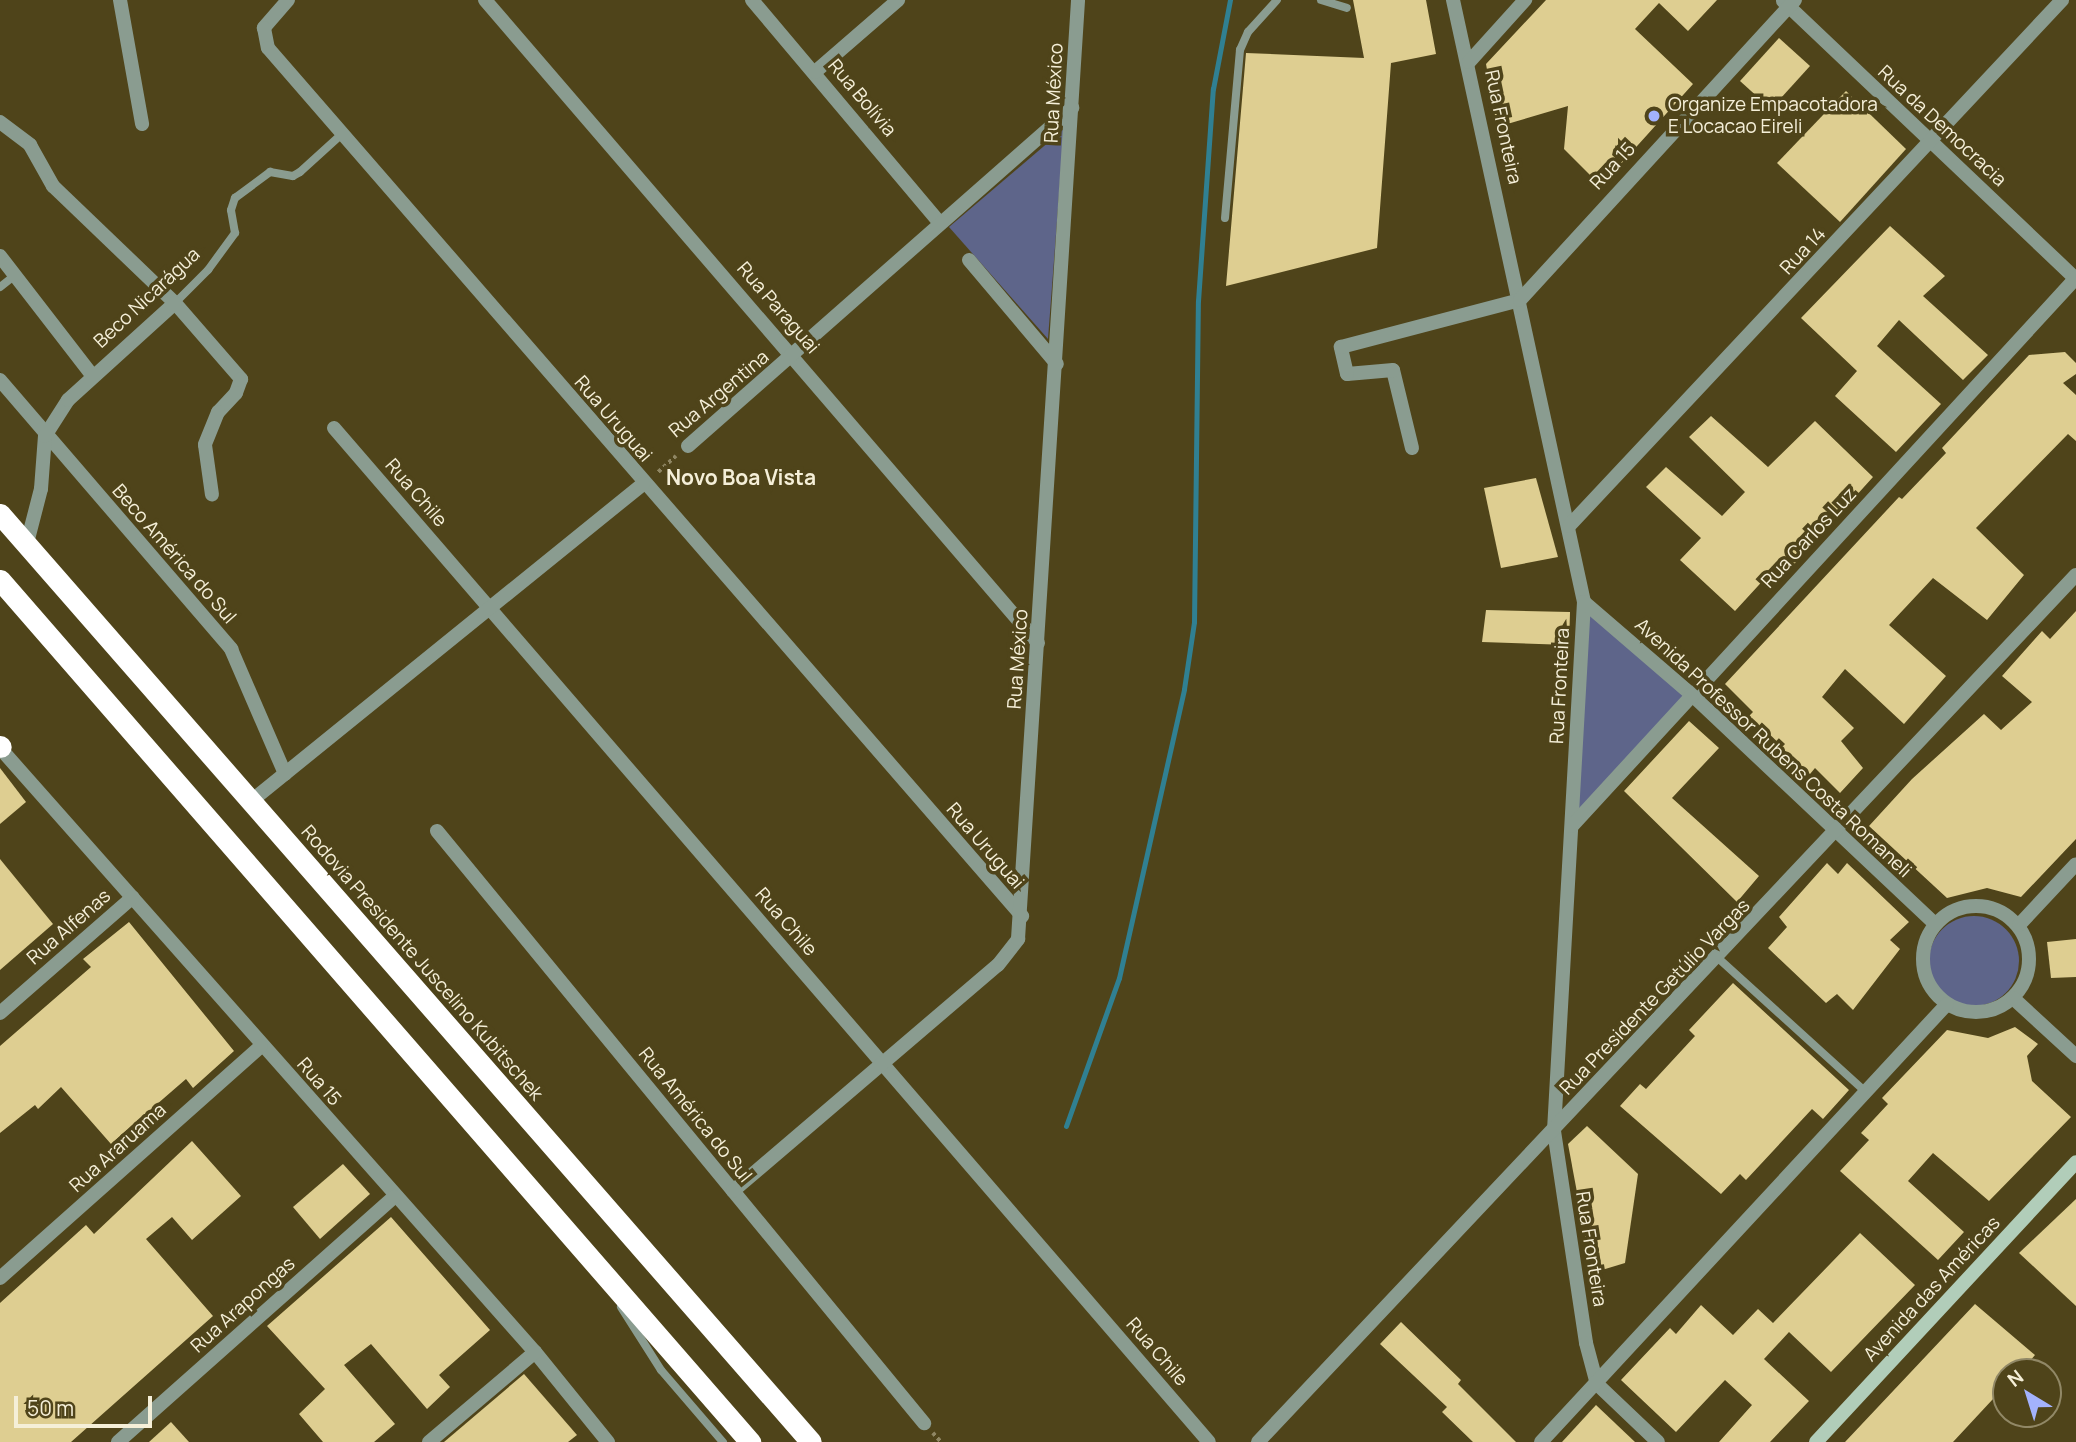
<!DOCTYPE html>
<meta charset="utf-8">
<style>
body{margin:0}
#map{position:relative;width:2076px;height:1442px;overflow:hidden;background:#4f441a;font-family:Manrope,sans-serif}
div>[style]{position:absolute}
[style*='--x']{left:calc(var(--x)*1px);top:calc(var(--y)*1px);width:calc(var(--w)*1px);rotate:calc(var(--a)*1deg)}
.green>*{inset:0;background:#5e658a}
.round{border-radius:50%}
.stream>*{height:5px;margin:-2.5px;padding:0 2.5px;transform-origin:2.5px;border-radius:2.5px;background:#308092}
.building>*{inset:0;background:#dece91}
.path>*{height:3.5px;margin-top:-1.75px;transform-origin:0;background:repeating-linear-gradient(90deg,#8f8663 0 3.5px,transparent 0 7px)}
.service>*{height:8px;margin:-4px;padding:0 4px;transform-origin:4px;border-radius:4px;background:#8a9c90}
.minor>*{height:14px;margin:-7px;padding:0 7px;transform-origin:7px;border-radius:7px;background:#8a9c90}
.minor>.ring{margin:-7px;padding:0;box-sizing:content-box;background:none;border:14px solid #8a9c90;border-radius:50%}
.secondary>*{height:14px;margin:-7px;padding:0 7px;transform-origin:7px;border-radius:7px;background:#b1cdb9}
.motorway>*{height:21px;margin:-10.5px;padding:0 10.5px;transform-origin:10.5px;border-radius:10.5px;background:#fff}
.dots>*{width:19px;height:19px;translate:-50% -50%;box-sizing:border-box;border:4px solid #4f441a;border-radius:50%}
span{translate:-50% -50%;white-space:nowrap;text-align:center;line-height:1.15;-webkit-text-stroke:7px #4f441a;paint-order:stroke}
.street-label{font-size:19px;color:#f5efd8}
.poi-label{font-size:19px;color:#f5efd8}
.left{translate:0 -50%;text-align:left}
.neighbourhood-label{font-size:21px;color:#f5efd8;font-weight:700}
.north{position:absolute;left:1992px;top:1358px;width:70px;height:70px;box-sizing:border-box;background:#4f441a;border:2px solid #918866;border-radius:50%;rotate:322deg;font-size:19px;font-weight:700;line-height:28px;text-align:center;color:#f5efd8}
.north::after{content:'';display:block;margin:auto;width:24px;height:32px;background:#a3b2fd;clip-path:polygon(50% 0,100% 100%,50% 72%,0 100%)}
.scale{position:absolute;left:14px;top:1396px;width:138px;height:32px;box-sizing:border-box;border:4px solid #f5efd8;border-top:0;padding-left:9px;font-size:21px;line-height:24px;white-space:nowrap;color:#f5efd8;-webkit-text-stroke:5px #4f441a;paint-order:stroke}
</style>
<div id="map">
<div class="green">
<div style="clip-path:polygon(1064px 129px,1048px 339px,949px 227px)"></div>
<div style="clip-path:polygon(1584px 602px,1691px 694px,1572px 826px)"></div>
<div class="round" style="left:1929px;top:916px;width:90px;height:90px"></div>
</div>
<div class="stream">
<div style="--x:1066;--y:1126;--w:157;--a:-70.3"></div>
<div style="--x:1119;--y:978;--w:296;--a:-77.3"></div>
<div style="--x:1184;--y:689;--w:68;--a:-81.5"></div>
<div style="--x:1194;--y:622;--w:321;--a:-89.3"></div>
<div style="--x:1198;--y:301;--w:213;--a:-86"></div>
<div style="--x:1213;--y:89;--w:91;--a:-79.2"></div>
</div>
<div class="building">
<div style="clip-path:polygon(1353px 0,1426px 0,1436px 54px,1391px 63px,1377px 248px,1226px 286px,1246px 53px,1364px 58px)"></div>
<div style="clip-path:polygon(1546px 0,1717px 0,1688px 31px,1659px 3px,1635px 29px,1693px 84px,1601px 186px,1564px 149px,1568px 106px,1497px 127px,1486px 64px)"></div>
<div style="clip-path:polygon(1779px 38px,1810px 66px,1771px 109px,1740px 81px)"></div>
<div style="clip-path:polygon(1846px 91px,1906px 149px,1840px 222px,1777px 163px)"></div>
<div style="clip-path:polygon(1890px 226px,1945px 276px,1923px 296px,1988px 355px,1963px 380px,1899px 320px,1877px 346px,1941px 404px,1896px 452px,1835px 396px,1857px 371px,1801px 318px)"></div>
<div style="clip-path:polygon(2065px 352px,2076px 363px,2076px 374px,2063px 383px,2076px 395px,2076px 441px,2068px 434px,1976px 528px,2024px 575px,1987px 620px,1933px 578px,1889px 625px,1946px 676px,1904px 724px,1845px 669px,1822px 697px,1854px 728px,1841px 741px,1863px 768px,1840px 793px,1815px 768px,1810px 774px,1748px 717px,1753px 712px,1725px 684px,1899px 497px,1902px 499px,1946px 453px,1942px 448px,2029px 355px)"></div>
<div style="clip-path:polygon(1711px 416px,1768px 467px,1815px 421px,1873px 477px,1789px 570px,1780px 562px,1735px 611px,1680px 560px,1701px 538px,1646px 487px,1666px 467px,1722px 516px,1745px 492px,1689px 437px)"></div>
<div style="clip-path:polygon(1536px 478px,1558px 557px,1501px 568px,1484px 488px)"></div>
<div style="clip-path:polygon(1486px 610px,1570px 612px,1569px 645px,1482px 642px)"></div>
<div style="clip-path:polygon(2076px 611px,2076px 839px,2021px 897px,1987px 888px,1947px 898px,1869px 826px,1912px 779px,1984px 714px,2001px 730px,2032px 702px,2002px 676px,2042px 631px,2050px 639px)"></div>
<div style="clip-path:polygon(1689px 721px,1719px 748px,1672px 798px,1759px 876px,1737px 902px,1624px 791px)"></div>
<div style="clip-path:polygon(0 768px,26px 802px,0 824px)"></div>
<div style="clip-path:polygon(0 859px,53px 924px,0 970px)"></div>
<div style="clip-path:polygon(1827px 863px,1838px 874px,1847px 863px,1909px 922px,1890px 940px,1900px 949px,1853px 1010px,1837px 994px,1826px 1003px,1768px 948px,1787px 927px,1779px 917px)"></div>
<div style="clip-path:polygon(129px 922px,234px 1051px,193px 1088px,186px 1079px,111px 1144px,61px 1087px,38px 1109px,35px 1105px,0 1133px,0 1046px,91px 967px,83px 959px)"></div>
<div style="clip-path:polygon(2076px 939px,2076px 977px,2051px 978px,2047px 942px)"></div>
<div style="clip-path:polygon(1733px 983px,1849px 1090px,1823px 1119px,1812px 1109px,1746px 1180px,1740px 1174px,1721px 1194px,1620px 1106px,1640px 1084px,1646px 1089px,1695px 1036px,1689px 1030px)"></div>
<div style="clip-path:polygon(2015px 1027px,2038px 1044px,2027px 1056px,2032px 1081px,2071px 1117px,1989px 1201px,1933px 1153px,1908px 1181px,1964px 1232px,1938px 1260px,1840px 1171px,1869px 1140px,1861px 1133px,1888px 1104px,1882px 1098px,1947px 1030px,1988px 1038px)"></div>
<div style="clip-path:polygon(1587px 1126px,1638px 1174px,1625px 1263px,1592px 1273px,1568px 1144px)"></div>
<div style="clip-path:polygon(192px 1141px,241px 1196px,192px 1240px,172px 1217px,146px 1239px,213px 1316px,71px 1442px,0 1442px,0 1303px,86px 1225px,94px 1234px)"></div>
<div style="clip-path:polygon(343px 1164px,370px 1194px,320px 1239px,293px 1207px)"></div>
<div style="clip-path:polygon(2076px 1199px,2076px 1306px,2019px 1253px)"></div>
<div style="clip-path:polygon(391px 1217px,490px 1330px,439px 1375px,450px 1387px,427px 1409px,371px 1344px,344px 1365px,395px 1424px,374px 1442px,323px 1442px,299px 1414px,325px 1389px,267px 1326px)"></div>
<div style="clip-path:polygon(1860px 1233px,1915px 1285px,1831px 1372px,1789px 1332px,1764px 1359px,1809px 1401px,1770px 1442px,1719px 1442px,1752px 1405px,1725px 1380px,1676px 1432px,1621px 1380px,1670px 1328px,1676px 1334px,1701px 1305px,1733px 1335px,1758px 1309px,1773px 1323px)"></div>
<div style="clip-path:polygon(1975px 1304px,2035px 1355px,2020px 1372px,2006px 1372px,2006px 1385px,1953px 1442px,1845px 1442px)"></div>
<div style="clip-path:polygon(1401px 1322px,1461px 1380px,1458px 1384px,1516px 1442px,1473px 1442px,1442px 1412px,1447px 1407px,1380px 1344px)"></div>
<div style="clip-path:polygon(524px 1374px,577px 1435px,568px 1442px,444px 1442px)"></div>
<div style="clip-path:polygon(1596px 1405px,1635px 1442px,1562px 1442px)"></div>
<div style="clip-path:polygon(171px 1422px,189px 1442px,149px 1442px)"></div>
</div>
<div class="path">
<div style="--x:658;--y:472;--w:24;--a:-42"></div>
<div style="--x:933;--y:1433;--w:12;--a:48"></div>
</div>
<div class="service">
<div style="--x:1321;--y:0;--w:27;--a:17"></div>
<div style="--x:1225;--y:218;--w:169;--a:-84.9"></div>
<div style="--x:1240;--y:50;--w:20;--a:-66"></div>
<div style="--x:1248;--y:32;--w:43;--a:-47.8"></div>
<div style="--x:0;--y:287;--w:18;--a:-38"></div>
<div style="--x:175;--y:303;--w:47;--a:-45"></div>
<div style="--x:208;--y:270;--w:46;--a:-53.9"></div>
<div style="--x:235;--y:233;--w:23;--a:-100"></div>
<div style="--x:231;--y:210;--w:13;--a:-72"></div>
<div style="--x:235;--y:198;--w:44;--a:-36.6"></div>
<div style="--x:270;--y:172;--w:23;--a:10"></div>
<div style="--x:293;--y:176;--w:8;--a:-30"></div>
<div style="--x:300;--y:172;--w:58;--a:-42.2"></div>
<div style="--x:1718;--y:958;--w:200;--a:42.2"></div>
<div style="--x:621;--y:1307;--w:75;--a:57.6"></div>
<div style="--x:661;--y:1370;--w:95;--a:49.3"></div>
</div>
<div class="minor">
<div style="--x:120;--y:0;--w:126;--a:79.9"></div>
<div style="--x:288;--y:0;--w:37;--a:131"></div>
<div style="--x:264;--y:28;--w:20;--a:79"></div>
<div style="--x:268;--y:48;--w:1150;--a:49.02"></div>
<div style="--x:485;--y:0;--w:848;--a:49.3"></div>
<div style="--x:752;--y:0;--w:292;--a:49.9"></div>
<div style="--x:1453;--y:0;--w:616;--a:77.72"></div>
<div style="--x:1584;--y:602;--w:530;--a:93.25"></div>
<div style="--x:1554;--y:1131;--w:214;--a:81.4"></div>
<div style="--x:1586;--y:1343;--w:42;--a:75"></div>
<div style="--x:1597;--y:1384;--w:84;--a:43.6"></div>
<div style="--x:1783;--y:1;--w:404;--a:43.5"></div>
<div style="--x:1469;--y:62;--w:84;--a:-47.9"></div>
<div style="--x:815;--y:72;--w:110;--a:-40.9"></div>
<div style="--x:0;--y:122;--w:38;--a:37"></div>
<div style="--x:30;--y:145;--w:47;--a:60.7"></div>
<div style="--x:53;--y:186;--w:169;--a:43.8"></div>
<div style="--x:175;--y:303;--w:101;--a:49"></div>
<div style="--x:241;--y:379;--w:15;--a:110"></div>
<div style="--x:236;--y:393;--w:26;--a:133"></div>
<div style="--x:218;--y:412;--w:35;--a:112"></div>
<div style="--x:205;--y:445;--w:50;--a:82"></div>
<div style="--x:0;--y:256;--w:150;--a:52.3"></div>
<div style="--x:969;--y:260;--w:136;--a:49.8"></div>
<div style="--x:0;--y:380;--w:355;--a:49.3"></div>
<div style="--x:231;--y:649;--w:136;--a:66.6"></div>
<div style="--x:334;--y:428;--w:1339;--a:49.21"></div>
<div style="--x:688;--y:446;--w:512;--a:-41.35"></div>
<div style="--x:1412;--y:448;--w:80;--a:-103.7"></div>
<div style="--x:1393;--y:370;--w:46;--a:175"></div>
<div style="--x:1347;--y:374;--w:28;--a:-103"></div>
<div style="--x:1341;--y:347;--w:185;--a:-14.7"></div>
<div style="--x:1520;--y:300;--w:407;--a:-47.5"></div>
<div style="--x:1569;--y:526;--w:721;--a:-46.85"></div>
<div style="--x:27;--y:543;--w:56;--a:-75.5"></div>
<div style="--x:41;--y:489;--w:53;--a:-85.7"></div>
<div style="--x:45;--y:436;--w:43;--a:-57.4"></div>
<div style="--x:68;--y:400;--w:144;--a:-42.2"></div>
<div style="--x:1584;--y:602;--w:141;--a:40.7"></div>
<div style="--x:1691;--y:694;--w:335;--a:43.3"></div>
<div style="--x:0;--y:748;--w:807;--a:48.47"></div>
<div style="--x:535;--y:1352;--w:116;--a:51"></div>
<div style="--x:250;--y:802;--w:506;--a:-38.98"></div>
<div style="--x:1572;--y:826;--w:745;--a:-47.4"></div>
<div style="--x:437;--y:831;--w:767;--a:50.56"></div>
<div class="ring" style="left:1923px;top:906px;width:92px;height:92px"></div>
<div style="--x:2019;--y:925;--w:83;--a:-46.9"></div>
<div style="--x:2013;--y:998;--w:86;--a:42.6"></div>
<div style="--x:0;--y:1013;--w:176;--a:-41.1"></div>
<div style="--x:733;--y:1191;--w:348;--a:-40.5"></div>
<div style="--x:998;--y:965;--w:33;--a:-52"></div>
<div style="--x:1018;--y:939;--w:941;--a:-86.34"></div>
<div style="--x:0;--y:1278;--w:349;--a:-41.6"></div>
<div style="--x:118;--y:1442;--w:369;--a:-41.6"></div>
<div style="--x:429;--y:1442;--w:139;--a:-40.3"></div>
<div style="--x:1258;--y:1442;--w:1192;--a:-46.67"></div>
<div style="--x:1541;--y:1442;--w:597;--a:-47.17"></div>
</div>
<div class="secondary">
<div style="--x:1816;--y:1442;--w:382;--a:-47.1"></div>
</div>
<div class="motorway">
<div style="--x:0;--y:514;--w:1232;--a:48.85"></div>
<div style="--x:0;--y:580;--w:1143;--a:48.97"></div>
<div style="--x:0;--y:746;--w:1;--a:45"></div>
</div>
<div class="dots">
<div style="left:1654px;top:116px;background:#a3b2fd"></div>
</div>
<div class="street-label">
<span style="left:1054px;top:93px;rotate:-87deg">Rua México</span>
<span style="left:862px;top:98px;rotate:50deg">Rua Bolívia</span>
<span style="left:1942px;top:126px;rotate:43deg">Rua da Democracia</span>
<span style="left:1503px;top:127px;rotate:78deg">Rua Fronteira</span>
<span style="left:1613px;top:166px;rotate:-47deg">Rua 15</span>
<span style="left:1803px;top:251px;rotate:-47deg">Rua 14</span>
<span style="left:147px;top:298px;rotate:-43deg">Beco Nicarágua</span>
<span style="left:778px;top:308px;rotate:49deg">Rua Paraguai</span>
<span style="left:719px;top:394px;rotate:-40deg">Rua Argentina</span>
<span style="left:613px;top:419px;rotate:49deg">Rua Uruguai</span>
<span style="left:416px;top:493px;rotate:49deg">Rua Chile</span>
<span style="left:1809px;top:538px;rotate:-47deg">Rua Carlos Luz</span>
<span style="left:174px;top:554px;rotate:49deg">Beco América do Sul</span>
<span style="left:1018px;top:659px;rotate:-86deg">Rua México</span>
<span style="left:1560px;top:686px;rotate:-87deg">Rua Fronteira</span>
<span style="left:1773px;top:748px;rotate:43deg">Avenida Professor Rubens Costa Romaneli</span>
<span style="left:985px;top:846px;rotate:49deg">Rua Uruguai</span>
<span style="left:786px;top:922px;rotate:49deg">Rua Chile</span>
<span style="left:69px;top:927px;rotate:-41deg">Rua Alfenas</span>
<span style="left:422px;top:963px;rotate:49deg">Rodovia Presidente Juscelino Kubitschek</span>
<span style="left:1655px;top:997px;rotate:-46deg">Rua Presidente Getúlio Vargas</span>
<span style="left:319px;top:1082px;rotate:49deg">Rua 15</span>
<span style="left:695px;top:1115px;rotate:51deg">Rua América do Sul</span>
<span style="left:118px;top:1148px;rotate:-42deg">Rua Araruama</span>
<span style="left:1591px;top:1249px;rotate:81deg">Rua Fronteira</span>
<span style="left:1932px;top:1289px;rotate:-47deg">Avenida das Américas</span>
<span style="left:243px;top:1305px;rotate:-42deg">Rua Arapongas</span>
<span style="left:1157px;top:1352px;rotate:49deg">Rua Chile</span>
</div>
<div class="poi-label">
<span class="left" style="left:1668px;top:116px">Organize Empacotadora<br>E Locacao Eireli</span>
</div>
<div class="neighbourhood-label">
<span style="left:741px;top:477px">Novo Boa Vista</span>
</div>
<div class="north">N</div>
<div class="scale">50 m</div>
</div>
